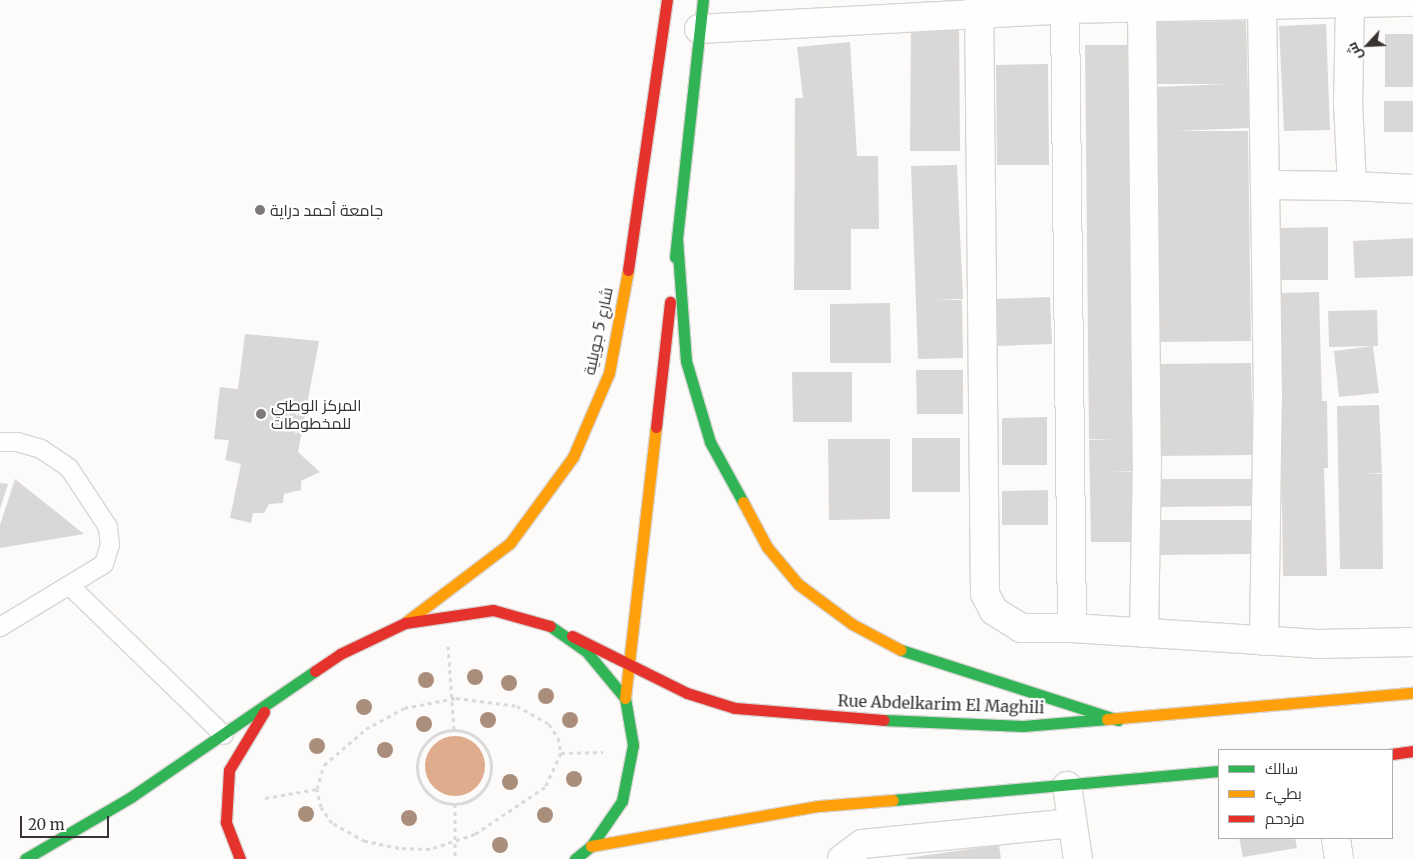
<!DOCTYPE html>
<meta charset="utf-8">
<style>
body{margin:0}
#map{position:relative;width:1413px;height:859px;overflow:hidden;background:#fdfbf9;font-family:Merriweather,Cairo,serif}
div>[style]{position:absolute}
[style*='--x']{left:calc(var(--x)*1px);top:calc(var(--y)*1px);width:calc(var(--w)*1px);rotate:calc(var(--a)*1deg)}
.water>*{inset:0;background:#dfac8d}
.round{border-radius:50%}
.building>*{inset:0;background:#dad8d7}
.path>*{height:3px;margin-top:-1.5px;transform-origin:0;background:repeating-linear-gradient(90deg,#dadada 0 4px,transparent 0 8px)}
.path>.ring{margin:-1.5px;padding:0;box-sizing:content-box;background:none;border:3px solid #dadada;border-radius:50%}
.roads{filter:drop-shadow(1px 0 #d8d6d4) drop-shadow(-1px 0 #d8d6d4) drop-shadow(0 1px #d8d6d4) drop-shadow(0 -1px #d8d6d4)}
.lane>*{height:18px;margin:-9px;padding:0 9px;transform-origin:9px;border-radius:9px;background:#fffefe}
.street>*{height:28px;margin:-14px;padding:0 14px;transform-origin:14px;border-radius:14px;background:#fffefe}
.fast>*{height:11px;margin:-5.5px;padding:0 5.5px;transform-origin:5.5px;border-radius:5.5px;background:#30b455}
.slow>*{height:11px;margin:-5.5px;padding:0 5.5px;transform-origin:5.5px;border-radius:5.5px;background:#ff9f0a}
.jam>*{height:11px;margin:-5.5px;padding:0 5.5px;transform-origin:5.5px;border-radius:5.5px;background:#e5322d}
.trees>*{width:16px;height:16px;margin:-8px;border-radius:50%;background:#a98e7c}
.dots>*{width:14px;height:14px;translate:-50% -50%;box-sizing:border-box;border:2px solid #fff;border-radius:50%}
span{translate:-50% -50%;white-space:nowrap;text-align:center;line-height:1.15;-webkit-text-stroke:4.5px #fff;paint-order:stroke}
.poi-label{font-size:16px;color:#363332}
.left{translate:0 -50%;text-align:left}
.street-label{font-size:16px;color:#363332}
.legend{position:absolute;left:1218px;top:749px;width:175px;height:90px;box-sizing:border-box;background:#fff;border:1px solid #afadad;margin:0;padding:6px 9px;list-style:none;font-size:15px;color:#363332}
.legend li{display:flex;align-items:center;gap:10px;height:25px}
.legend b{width:25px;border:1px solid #afadad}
.north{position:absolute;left:1343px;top:20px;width:50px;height:50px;-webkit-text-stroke:4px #fff;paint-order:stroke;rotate:245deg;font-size:14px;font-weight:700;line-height:20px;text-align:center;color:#363332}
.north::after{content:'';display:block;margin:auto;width:18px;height:22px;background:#363332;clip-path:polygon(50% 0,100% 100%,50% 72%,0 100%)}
.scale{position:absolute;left:20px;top:816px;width:89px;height:22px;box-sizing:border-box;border:2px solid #363332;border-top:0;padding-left:6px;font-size:15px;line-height:18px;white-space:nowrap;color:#363332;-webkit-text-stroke:4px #fff;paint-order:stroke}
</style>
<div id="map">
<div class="water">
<div class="round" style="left:425px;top:736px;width:60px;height:60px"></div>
</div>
<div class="building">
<div style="clip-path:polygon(959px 20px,960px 151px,910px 151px,911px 21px)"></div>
<div style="clip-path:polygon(1246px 21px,1249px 128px,1176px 131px,1248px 131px,1251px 341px,1160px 342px,1157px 87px,1226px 84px,1155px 84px,1154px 22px)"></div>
<div style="clip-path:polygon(1326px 24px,1330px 130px,1284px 131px,1279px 26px)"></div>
<div style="clip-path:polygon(1385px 34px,1413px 34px,1413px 87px,1385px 87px)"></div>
<div style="clip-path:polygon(850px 42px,857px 156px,878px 156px,879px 229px,851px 229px,851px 290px,794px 290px,795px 98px,803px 98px,797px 47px)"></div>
<div style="clip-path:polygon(1085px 45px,1137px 45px,1142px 471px,1109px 472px,1140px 472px,1141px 542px,1091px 542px,1089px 440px,1113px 439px,1089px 439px)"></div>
<div style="clip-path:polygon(1048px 64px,1049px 165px,997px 165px,996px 65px)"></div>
<div style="clip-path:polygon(1384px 101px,1413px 101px,1413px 132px,1384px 132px)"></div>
<div style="clip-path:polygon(957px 165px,963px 299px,933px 300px,962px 300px,963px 358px,918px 359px,911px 166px)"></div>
<div style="clip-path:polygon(1328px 227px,1328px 280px,1280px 280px,1279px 228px)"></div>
<div style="clip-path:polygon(1413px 238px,1413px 276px,1355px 278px,1353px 241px)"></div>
<div style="clip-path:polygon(1319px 292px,1322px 401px,1327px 401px,1328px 468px,1324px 468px,1327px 576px,1283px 576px,1279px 293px)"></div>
<div style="clip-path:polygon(1050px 297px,1052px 344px,998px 346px,996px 299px)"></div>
<div style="clip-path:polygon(890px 303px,891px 363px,830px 363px,830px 304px)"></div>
<div style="clip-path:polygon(1377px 310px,1378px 346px,1329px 347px,1328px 311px)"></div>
<div style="clip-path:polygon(245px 334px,319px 341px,298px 452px,320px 472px,301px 481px,301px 490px,284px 494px,283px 503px,269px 504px,264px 513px,253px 513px,251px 523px,230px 518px,241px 464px,225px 460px,229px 440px,214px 439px,220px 387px,238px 389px)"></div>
<div style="clip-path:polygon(1373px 346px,1379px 393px,1339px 397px,1334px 351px)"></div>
<div style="clip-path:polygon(1251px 363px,1253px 455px,1156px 456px,1156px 364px)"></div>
<div style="clip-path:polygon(916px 370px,963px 370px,963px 414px,917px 414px)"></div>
<div style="clip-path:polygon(792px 372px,852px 372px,852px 422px,793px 422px)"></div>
<div style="clip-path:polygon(1379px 405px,1382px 473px,1366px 473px,1382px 474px,1383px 569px,1340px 569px,1337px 406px)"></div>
<div style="clip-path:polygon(1047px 417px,1047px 465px,1002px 465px,1002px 418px)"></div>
<div style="clip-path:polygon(912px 438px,960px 438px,960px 492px,912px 492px)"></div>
<div style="clip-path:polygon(828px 439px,890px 439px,890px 519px,829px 520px)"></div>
<div style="clip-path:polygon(15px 479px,84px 534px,0 548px,0 525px)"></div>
<div style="clip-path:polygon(1160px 479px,1253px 479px,1253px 506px,1160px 507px)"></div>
<div style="clip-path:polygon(0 483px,8px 484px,0 509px)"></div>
<div style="clip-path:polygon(1048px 490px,1048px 525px,1002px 525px,1002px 491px)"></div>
<div style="clip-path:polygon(1158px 520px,1252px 520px,1252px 554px,1158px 555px)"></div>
<div style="clip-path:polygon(1239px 838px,1295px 838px,1297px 848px,1243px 857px)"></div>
<div style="clip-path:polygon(999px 845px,1001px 859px,906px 859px,906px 858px)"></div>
</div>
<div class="path">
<div style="--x:448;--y:646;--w:84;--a:85.9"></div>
<div style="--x:456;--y:698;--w:62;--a:7.5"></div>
<div style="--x:517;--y:706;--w:37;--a:29"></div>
<div style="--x:549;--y:724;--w:17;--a:57"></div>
<div style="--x:558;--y:738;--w:15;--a:79"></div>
<div style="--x:561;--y:753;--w:38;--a:115"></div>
<div style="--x:545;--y:787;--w:84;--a:146.1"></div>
<div style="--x:475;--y:834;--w:47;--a:161.6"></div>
<div style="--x:430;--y:849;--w:31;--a:-178"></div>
<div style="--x:399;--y:848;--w:35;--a:-168"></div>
<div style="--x:365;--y:841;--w:38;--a:-151"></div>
<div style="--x:332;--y:823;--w:19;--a:-125"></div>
<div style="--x:321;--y:807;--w:18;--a:-103"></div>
<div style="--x:317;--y:789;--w:25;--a:-74"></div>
<div style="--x:324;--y:765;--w:55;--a:-40.6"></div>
<div style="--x:366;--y:729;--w:43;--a:-28.9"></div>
<div style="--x:404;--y:708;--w:53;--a:-10.9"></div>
<div class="ring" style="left:417px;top:730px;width:71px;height:71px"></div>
<div style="--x:561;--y:753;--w:42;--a:-1.4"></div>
<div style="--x:265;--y:798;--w:53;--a:-9.8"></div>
<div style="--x:455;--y:804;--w:55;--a:90"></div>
</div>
<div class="roads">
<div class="lane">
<div style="--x:0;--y:442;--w:17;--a:0"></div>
<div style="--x:17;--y:442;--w:25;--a:16"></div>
<div style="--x:41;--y:449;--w:34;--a:34"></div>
<div style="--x:69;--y:468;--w:71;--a:56.5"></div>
<div style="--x:108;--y:527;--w:18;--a:84"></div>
<div style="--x:110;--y:545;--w:20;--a:108"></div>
<div style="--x:104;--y:564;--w:122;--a:148.8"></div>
<div style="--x:70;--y:586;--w:214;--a:44.1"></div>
</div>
<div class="street">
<div style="--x:979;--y:0;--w:594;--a:89.42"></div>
<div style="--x:985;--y:594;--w:19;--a:62"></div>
<div style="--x:994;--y:611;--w:32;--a:32"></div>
<div style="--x:1021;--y:628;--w:51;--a:0"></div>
<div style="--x:1072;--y:628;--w:246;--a:3.7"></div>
<div style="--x:1317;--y:644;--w:96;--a:-1.2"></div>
<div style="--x:1350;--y:2;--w:101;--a:91.1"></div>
<div style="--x:1348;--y:103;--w:83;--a:87.2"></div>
<div style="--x:1352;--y:186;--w:61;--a:2.8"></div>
<div style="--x:1262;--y:3;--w:182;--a:89.1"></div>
<div style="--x:1265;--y:185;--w:87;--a:0.7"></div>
<div style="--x:1142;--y:7;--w:454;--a:89.4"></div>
<div style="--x:1147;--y:461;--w:172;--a:91"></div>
<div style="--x:1065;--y:9;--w:619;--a:89.35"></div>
<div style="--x:699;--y:29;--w:367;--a:-3.1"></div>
<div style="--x:1065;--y:9;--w:348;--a:-1.2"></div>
<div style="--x:1264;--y:641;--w:242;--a:-89.1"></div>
<div style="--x:1268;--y:399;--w:214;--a:-90.8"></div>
<div style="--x:1067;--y:786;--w:74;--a:81.4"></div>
<div style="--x:1336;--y:838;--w:21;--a:82"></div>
<div style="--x:842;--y:859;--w:25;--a:-37"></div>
<div style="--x:862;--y:844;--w:211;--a:-5.7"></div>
</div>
<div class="fast">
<div style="--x:677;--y:239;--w:122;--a:85.8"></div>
<div style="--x:686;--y:361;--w:84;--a:73.5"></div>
<div style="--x:710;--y:442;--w:68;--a:61.2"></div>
<div style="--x:675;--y:257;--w:259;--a:-83.8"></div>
<div style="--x:550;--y:626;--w:44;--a:34.8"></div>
<div style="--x:586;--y:651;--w:61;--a:50.3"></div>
<div style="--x:625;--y:698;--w:48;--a:80.3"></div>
<div style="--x:633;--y:745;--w:57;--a:101.1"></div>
<div style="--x:622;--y:801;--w:55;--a:124.6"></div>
<div style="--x:591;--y:846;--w:21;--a:141"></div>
<div style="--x:901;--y:650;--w:228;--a:17.9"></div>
<div style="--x:884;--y:720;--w:139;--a:2.5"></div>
<div style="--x:1023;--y:726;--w:84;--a:-4.8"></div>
<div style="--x:893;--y:800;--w:327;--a:-5.1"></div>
<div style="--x:25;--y:859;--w:123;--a:-30.3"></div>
<div style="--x:131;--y:797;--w:223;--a:-34.4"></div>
</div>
<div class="slow">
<div style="--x:743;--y:502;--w:51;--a:61.9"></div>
<div style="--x:767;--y:547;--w:48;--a:50"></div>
<div style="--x:798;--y:584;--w:67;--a:36.5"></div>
<div style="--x:852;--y:624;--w:55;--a:28"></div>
<div style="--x:406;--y:622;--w:131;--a:-37.2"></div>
<div style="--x:510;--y:543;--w:107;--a:-53.8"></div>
<div style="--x:573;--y:457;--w:91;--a:-66.8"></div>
<div style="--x:609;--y:373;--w:105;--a:-79.5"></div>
<div style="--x:625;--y:698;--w:273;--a:-83.5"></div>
<div style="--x:1107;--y:719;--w:307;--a:-4.9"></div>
<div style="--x:591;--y:846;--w:231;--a:-10"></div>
<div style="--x:819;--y:806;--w:74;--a:-4.6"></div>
</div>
<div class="jam">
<div style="--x:628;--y:270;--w:273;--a:-81.8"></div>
<div style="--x:656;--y:427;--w:126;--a:-83.6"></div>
<div style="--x:572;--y:636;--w:128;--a:26.4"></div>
<div style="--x:687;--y:693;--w:50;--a:17.4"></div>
<div style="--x:735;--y:708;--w:149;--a:4.6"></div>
<div style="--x:315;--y:671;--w:30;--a:-34"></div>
<div style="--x:340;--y:654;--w:72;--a:-25.5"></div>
<div style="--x:405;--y:623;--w:89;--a:-8.4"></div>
<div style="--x:493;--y:610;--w:59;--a:15.7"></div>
<div style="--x:1392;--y:754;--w:21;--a:-8"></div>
<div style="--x:240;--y:859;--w:40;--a:-111"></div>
<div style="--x:226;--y:822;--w:52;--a:-86.7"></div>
<div style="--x:229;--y:770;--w:68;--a:-58.9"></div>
</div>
</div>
<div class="trees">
<div style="left:475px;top:677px"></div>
<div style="left:426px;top:680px"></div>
<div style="left:509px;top:683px"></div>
<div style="left:546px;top:696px"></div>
<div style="left:364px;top:707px"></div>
<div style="left:488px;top:720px"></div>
<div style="left:570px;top:720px"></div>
<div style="left:424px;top:724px"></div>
<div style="left:317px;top:746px"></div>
<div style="left:385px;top:750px"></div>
<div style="left:574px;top:779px"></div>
<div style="left:510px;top:782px"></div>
<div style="left:306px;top:814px"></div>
<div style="left:545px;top:815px"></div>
<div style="left:409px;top:818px"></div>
<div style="left:500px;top:845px"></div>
</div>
<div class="dots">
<div style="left:260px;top:210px;background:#7c7978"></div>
<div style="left:261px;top:414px;background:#7c7978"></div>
</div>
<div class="poi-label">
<span class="left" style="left:270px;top:210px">جامعة أحمد دراية</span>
<span class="left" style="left:271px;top:414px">المركز الوطني<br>للمخطوطات</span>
</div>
<div class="street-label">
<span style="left:598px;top:331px;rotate:-78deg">شارع 5 جويلية</span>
<span style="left:941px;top:704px;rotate:2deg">Rue Abdelkarim El Maghili</span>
</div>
<ul class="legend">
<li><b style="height:6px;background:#30b455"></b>سالك</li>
<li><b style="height:6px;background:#ff9f0a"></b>بطيء</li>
<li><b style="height:6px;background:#e5322d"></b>مزدحم</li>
</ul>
<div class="north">ش</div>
<div class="scale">20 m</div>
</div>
